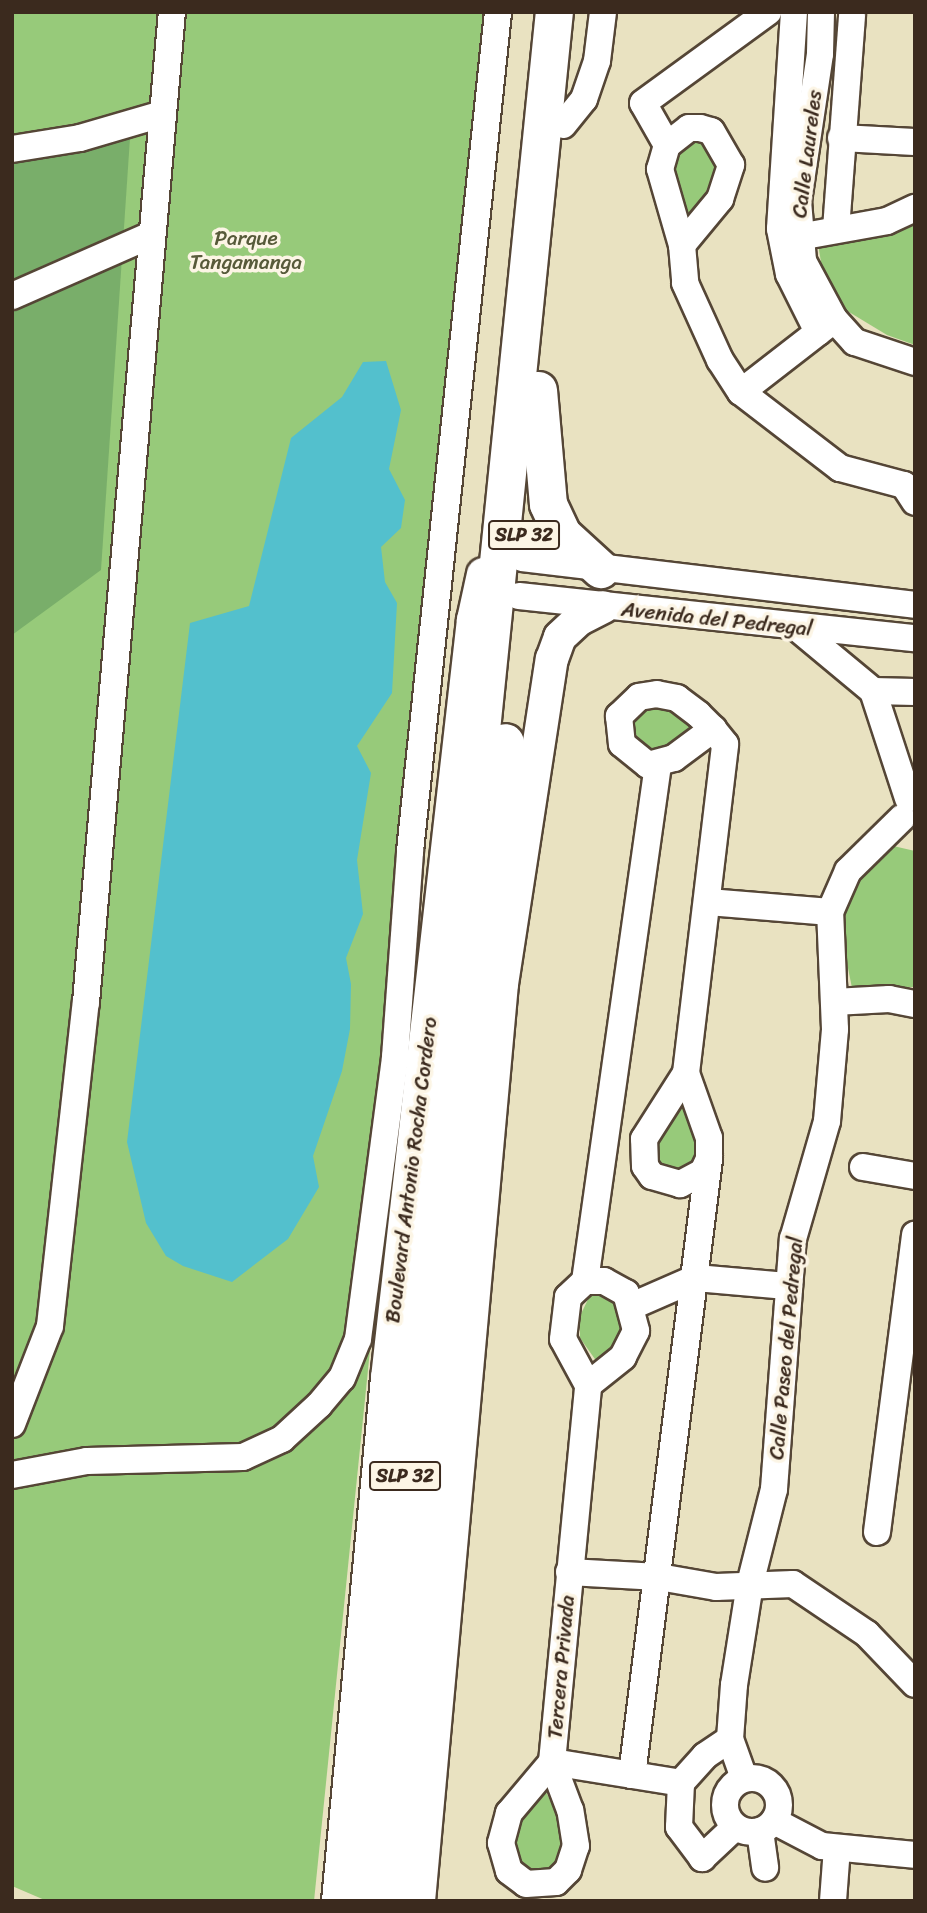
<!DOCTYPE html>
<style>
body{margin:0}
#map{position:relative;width:927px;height:1913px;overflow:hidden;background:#e9e2c1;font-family:Sriracha,sans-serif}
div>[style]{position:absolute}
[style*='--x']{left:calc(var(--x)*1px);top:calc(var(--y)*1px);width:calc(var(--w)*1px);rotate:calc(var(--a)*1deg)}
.green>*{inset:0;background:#97ca7a}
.forest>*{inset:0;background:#79ae6a}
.water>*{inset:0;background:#53c0cd}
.roads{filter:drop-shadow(2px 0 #554636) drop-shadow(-2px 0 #554636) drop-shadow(0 2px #554636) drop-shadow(0 -2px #554636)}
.minor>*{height:26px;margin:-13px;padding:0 13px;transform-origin:13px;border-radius:13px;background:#fff}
.minor>.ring{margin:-13px;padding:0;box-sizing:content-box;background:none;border:26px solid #fff;border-radius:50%}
.major>*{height:32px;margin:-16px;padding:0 16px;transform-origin:16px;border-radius:16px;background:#fff}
.highway>*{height:37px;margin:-18.5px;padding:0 18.5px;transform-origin:18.5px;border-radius:18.5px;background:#fff}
span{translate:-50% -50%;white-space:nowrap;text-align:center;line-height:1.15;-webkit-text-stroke:7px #fcf5e5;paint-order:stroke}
.shield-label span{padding:2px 5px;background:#fcf5e5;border:2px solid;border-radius:5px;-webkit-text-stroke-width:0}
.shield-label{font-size:19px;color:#3b2a1e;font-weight:700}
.street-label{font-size:21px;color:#3b2a1e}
.park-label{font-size:21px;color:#575a3a}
.frame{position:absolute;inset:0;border:14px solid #3b2a1e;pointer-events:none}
</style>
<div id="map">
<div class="green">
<div style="clip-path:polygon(12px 12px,506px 12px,314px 1901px,47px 1901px,12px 1886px)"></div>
<div style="clip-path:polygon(692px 138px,708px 144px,719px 164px,701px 202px,682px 221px,672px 170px,676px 155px)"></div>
<div style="clip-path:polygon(915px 217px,915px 345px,887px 335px,844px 309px,823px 274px,817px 238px)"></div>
<div style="clip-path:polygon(657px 703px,702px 726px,660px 755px,638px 741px,632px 720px,646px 706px)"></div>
<div style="clip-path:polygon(889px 845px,915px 851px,915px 987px,852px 988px,844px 948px,846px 903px,852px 886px)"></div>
<div style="clip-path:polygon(687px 1100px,704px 1141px,685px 1173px,663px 1171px,653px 1159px,657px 1137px)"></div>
<div style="clip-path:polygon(607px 1286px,629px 1331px,597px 1362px,580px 1338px,580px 1316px,592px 1291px)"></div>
<div style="clip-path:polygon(546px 1792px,559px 1818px,565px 1846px,557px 1864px,544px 1873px,529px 1871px,519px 1861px,512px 1841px,529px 1803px)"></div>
</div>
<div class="forest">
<div style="clip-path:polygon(131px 123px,101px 570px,12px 635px,12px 161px)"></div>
</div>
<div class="water">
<div style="clip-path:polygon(386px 361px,401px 410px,389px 469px,405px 500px,401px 528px,381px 547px,385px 582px,397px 603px,392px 693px,357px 746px,371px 773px,357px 860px,363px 914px,346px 958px,351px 984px,350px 1029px,342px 1071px,313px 1156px,319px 1187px,288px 1239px,232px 1282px,183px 1266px,166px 1256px,146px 1223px,127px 1142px,190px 623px,249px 606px,291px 438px,342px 397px,363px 362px)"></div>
</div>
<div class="roads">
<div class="minor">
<div style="--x:794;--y:12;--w:217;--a:93.7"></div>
<div style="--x:780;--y:229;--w:46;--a:78.7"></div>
<div style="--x:789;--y:274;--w:65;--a:63.4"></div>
<div style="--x:821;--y:12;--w:42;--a:91.4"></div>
<div style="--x:820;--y:54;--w:149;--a:98.5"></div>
<div style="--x:798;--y:201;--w:60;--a:85.2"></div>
<div style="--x:803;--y:261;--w:66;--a:61.9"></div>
<div style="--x:834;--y:319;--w:31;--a:48"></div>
<div style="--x:855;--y:342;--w:63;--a:18.4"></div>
<div style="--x:563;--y:125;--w:33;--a:-51"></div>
<div style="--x:584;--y:99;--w:40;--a:-71.1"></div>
<div style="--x:597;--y:61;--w:49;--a:-83"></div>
<div style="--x:841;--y:138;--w:74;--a:3.1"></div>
<div style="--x:667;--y:145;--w:48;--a:-119.7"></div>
<div style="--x:643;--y:103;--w:155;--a:-36.1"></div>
<div style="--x:12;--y:149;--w:69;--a:-9.2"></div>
<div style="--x:80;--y:138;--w:85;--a:-16.3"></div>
<div style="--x:836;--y:229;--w:214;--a:-85.7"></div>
<div style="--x:783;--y:230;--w:17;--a:24"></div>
<div style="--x:799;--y:237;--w:89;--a:-10.3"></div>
<div style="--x:887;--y:221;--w:31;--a:-25"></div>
<div style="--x:682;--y:245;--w:60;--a:-50.4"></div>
<div style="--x:720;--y:199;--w:36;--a:-72"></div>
<div style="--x:731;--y:165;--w:39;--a:-120"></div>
<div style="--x:711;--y:131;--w:11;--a:-165"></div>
<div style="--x:700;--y:128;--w:11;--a:180"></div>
<div style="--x:689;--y:128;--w:28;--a:142"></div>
<div style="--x:667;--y:145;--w:25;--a:106"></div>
<div style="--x:660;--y:169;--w:79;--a:73.9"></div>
<div style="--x:682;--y:245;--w:38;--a:85"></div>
<div style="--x:685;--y:283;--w:85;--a:65.6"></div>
<div style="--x:720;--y:360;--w:38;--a:57"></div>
<div style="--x:741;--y:392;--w:125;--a:37.5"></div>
<div style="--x:840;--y:468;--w:66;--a:14.9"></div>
<div style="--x:904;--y:485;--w:20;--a:57"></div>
<div style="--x:12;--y:296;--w:152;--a:-23.7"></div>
<div style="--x:741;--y:392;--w:113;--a:-37.8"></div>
<div style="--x:522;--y:558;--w:396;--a:6.8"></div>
<div style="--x:519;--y:596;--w:398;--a:6.1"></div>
<div style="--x:796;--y:627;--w:100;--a:39.7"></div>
<div style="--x:873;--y:691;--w:113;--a:71.9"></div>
<div style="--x:873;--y:691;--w:42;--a:1.4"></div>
<div style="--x:709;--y:902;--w:121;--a:4.7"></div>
<div style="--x:834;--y:1002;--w:55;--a:-3.1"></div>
<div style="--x:889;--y:999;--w:26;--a:11"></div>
<div style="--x:686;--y:1073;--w:69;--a:70.5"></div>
<div style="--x:709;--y:1138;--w:21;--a:90"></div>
<div style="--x:709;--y:1159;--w:14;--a:115"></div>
<div style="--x:703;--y:1172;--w:26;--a:152"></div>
<div style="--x:680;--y:1184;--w:29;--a:-164"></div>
<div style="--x:652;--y:1176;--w:12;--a:-125"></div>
<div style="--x:645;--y:1166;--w:27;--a:-92"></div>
<div style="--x:644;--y:1139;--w:78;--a:-57.5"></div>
<div style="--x:686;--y:1073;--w:331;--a:-83.2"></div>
<div style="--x:725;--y:744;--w:19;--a:-129"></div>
<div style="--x:713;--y:729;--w:21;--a:-135"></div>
<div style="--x:698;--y:714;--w:26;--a:-143"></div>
<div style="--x:677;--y:698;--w:20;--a:-169"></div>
<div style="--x:657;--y:694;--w:18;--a:171"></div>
<div style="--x:639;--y:697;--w:28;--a:136"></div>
<div style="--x:619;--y:716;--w:28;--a:84"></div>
<div style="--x:622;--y:744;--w:33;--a:39"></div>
<div style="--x:648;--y:765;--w:27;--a:-15"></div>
<div style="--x:674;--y:758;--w:49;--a:-36.6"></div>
<div style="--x:863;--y:1167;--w:53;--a:9.8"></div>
<div style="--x:585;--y:1281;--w:521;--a:-81.95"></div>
<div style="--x:585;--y:1281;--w:19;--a:0"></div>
<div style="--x:604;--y:1281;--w:25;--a:29"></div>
<div style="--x:626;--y:1293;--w:39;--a:75"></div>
<div style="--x:636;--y:1331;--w:29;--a:117"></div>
<div style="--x:623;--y:1357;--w:45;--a:141.3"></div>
<div style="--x:588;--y:1385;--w:52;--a:-118.5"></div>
<div style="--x:563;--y:1339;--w:42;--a:-83.2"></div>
<div style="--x:568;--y:1297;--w:23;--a:-43"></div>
<div style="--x:632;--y:1306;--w:70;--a:-23.6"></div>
<div style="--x:696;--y:1278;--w:91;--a:5"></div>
<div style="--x:12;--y:1424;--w:105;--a:-68.8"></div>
<div style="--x:50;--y:1326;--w:326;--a:-83.7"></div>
<div style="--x:86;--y:1002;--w:994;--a:-85.04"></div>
<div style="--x:12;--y:1475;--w:76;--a:-10.6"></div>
<div style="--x:87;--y:1461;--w:156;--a:-1.5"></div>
<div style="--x:243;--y:1457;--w:43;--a:-24.8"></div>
<div style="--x:282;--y:1439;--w:50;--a:-42.6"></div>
<div style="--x:319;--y:1405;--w:35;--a:-50"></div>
<div style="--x:342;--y:1378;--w:42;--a:-67.7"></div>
<div style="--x:358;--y:1339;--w:284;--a:-82.5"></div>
<div style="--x:395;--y:1057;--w:207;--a:-85.8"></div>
<div style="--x:410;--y:851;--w:844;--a:-84.01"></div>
<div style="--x:877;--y:1532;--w:300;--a:-82.7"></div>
<div style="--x:569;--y:1572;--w:90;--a:3.2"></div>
<div style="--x:659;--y:1577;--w:58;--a:10"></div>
<div style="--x:716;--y:1587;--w:77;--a:-2.2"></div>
<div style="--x:793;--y:1584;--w:89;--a:34"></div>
<div style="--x:867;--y:1634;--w:69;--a:46.2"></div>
<div style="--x:730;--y:1739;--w:30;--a:146"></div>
<div style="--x:705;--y:1756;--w:36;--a:132"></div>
<div style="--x:681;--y:1783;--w:44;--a:92.6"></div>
<div style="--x:679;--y:1827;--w:39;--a:53"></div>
<div style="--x:702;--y:1858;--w:45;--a:-43.2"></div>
<div style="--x:552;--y:1762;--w:67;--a:130.1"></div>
<div style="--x:509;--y:1813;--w:31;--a:105"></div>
<div style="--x:501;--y:1843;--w:29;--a:74"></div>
<div style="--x:509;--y:1871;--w:21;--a:37"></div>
<div style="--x:526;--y:1884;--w:30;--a:-4"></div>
<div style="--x:556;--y:1882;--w:17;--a:-45"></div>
<div style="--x:568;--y:1870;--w:25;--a:-72"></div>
<div style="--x:576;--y:1846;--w:36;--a:-99"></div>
<div style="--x:570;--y:1810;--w:51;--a:-110.6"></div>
<div style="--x:552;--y:1762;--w:379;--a:-84.5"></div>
<div style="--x:552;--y:1762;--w:131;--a:9.2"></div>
<div style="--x:632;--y:1775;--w:621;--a:-82.87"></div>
<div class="ring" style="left:725px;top:1778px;width:28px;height:28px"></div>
<div style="--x:744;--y:1778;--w:41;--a:-109.7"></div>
<div style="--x:730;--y:1739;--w:54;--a:-85.8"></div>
<div style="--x:734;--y:1685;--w:102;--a:-81"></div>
<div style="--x:750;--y:1584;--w:98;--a:-75.8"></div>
<div style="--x:774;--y:1489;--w:251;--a:-85.7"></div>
<div style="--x:793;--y:1239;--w:123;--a:-73.9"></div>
<div style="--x:827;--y:1121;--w:92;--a:-85"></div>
<div style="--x:835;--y:1029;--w:117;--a:-92.4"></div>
<div style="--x:830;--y:912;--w:45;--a:-66.3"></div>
<div style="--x:848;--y:871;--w:76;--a:-44.5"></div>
<div style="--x:774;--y:1821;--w:54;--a:27.5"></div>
<div style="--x:822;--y:1846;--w:93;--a:5.5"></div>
<div style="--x:760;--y:1831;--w:37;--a:82"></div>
<div style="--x:833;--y:1901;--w:53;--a:-85.7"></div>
</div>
<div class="major">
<div style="--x:338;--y:1901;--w:525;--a:-84.65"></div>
<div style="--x:387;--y:1378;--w:763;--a:-83.53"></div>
<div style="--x:473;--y:620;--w:47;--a:-77.7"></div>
<div style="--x:419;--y:1901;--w:921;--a:-84.83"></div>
<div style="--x:502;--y:984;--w:329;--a:-81.3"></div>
<div style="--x:552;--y:659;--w:23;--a:-70"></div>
<div style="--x:560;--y:637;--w:25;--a:-43"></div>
<div style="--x:578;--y:620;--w:28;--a:-27"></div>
</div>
<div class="highway">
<div style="--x:538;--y:390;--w:114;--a:85"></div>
<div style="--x:548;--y:504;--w:33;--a:65"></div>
<div style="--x:562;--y:534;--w:52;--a:42.6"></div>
<div style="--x:362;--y:1901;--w:1899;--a:-84.2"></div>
<div style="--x:395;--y:1901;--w:1164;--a:-84.58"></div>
</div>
</div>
<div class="shield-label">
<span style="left:524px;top:535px">SLP 32</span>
<span style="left:405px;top:1476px">SLP 32</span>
</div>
<div class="street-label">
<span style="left:807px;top:154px;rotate:-83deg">Calle Laureles</span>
<span style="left:717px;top:619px;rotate:6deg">Avenida del Pedregal</span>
<span style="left:411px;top:1170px;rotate:-83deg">Boulevard Antonio Rocha Cordero</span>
<span style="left:786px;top:1348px;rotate:-85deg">Calle Paseo del Pedregal</span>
<span style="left:561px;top:1667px;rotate:-85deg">Tercera Privada</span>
</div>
<div class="park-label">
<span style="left:246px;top:250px">Parque<br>Tangamanga</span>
</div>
<div class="frame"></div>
</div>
